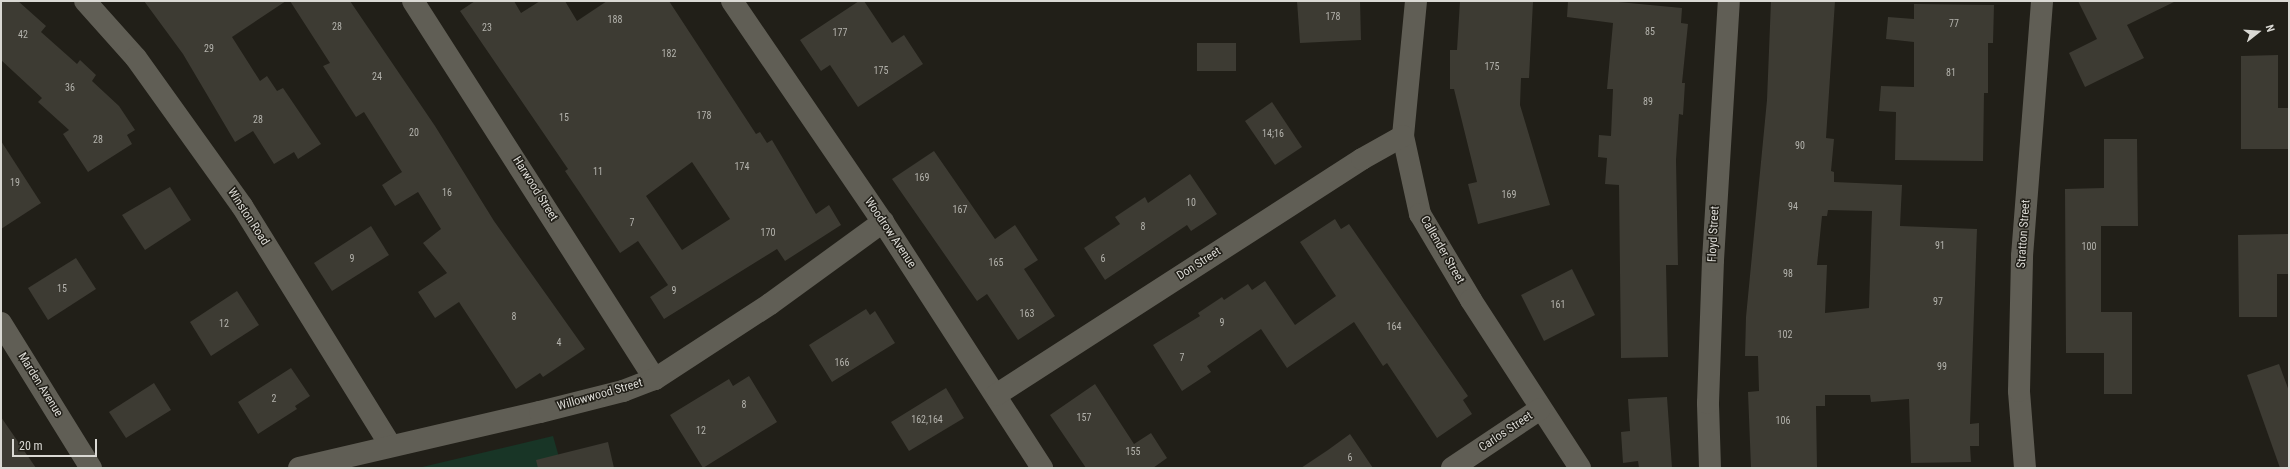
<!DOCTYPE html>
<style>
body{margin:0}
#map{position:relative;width:2290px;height:469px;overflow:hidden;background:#211f18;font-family:"Roboto Condensed",sans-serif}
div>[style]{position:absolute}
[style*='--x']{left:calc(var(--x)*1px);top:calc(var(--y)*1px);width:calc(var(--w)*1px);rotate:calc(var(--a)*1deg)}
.green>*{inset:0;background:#183526}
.building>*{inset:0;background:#3d3b33}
.minor>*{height:22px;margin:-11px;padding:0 11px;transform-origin:11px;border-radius:11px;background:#605e55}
span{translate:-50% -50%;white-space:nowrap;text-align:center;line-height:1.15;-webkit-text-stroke:3px #211f18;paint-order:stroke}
.number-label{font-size:10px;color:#b3b2ac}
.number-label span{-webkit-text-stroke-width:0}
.street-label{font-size:12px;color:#dad9d4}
.frame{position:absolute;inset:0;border:2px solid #dad9d4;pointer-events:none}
.north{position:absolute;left:2238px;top:12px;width:40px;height:40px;-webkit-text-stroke:3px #211f18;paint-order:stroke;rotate:73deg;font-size:11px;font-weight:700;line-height:16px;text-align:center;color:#dad9d4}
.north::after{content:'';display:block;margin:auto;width:14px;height:18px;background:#dad9d4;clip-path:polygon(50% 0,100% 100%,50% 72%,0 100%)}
.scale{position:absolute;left:12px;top:439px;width:85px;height:18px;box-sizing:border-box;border:2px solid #dad9d4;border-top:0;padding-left:5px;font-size:12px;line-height:14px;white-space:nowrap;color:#dad9d4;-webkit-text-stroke:3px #211f18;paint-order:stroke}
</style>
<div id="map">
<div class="green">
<div style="clip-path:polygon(553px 436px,562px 468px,418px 468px)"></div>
</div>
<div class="building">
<div style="clip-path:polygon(1px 1px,18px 1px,46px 26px,41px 32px,77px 64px,80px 60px,96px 75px,92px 81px,119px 106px,135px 130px,127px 135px,132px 144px,88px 172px,63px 134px,69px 130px,38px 102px,42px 98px,1px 60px)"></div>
<div style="clip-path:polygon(144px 1px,286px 1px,232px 37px,260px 81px,267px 76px,277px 91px,283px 88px,321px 144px,298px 159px,294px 152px,274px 164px,253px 131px,235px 142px,183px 54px)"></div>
<div style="clip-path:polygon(290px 1px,350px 1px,435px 126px,494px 221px,585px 349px,543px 377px,540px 373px,516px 389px,459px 302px,435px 318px,418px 292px,447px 273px,423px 243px,441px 229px,418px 192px,395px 206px,382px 185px,402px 172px,364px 112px,356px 117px,323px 66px,330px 63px)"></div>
<div style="clip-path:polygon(evenodd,475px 1px,514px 1px,521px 13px,540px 1px,565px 1px,577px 21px,607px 1px,669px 1px,756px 134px,760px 132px,767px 143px,772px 140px,816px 214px,829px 205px,841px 225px,785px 261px,777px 249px,664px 319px,650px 297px,668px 285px,638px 241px,620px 253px,580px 193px,565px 171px,568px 169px,460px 11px,475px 1px,692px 162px,730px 219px,682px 250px,646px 196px,692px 162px)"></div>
<div style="clip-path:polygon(859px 1px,864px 1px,892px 43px,904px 35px,923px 64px,858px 107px,830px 65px,821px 71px,800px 40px)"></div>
<div style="clip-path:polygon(1297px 1px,1360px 1px,1361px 40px,1300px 43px)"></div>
<div style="clip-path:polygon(1460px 1px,1533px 2px,1529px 78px,1521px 78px,1520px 105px,1550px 205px,1478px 224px,1468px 184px,1477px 182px,1454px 89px,1450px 89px,1450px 50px,1457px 50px)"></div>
<div style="clip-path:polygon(1568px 1px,1608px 1px,1682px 8px,1681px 23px,1688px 24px,1682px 83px,1685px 83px,1683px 115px,1679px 114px,1676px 160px,1678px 265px,1666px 265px,1668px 357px,1621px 358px,1619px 185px,1605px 184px,1607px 158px,1598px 157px,1599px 135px,1611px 136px,1613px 89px,1607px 89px,1613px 23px,1567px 17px)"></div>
<div style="clip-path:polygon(evenodd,1771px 1px,1835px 1px,1826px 138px,1834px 139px,1831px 171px,1834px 172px,1834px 182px,1902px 185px,1900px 226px,1977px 229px,1970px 424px,1979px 423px,1979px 446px,1970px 446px,1971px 462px,1911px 463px,1909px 399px,1871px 402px,1870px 395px,1825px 395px,1825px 406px,1816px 406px,1817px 468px,1751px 468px,1748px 392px,1759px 391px,1758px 356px,1745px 356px,1746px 317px,1767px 100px,1771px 1px,1828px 210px,1872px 211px,1869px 308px,1825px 313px,1827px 265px,1817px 265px,1822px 216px,1827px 216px,1828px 210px)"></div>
<div style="clip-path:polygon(2078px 1px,2176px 1px,2127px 25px,2144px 58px,2085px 87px,2069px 53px,2097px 39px)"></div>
<div style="clip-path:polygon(1914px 4px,1994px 5px,1993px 43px,1988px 43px,1988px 93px,1984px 93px,1983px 161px,1895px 160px,1896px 112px,1879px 111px,1881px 86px,1914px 87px,1914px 42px,1886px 39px,1888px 17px,1914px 19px)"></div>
<div style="clip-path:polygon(1197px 43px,1236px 43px,1236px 71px,1197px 71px)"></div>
<div style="clip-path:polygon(2278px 55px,2278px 108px,2289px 108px,2289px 149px,2241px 149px,2241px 56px)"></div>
<div style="clip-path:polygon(1272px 102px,1302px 147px,1275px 165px,1245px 121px)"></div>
<div style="clip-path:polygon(2104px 139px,2137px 139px,2138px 226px,2101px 226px,2101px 312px,2132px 312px,2132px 394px,2104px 394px,2104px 353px,2066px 353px,2065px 189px,2104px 188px)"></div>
<div style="clip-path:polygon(1px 141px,41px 203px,1px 229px)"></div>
<div style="clip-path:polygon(934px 151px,995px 239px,1015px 225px,1038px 260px,1024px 269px,1055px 316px,1018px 340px,987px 294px,977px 301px,892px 179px)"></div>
<div style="clip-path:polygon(1190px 174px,1217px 214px,1191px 231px,1187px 225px,1105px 280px,1084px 248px,1120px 224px,1115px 217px,1145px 197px,1148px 203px)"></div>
<div style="clip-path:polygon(170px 187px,191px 220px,145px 250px,122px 215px)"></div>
<div style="clip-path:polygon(1335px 219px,1341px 229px,1349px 224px,1468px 396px,1463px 400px,1472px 414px,1437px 438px,1387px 363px,1383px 366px,1354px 322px,1287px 368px,1261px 329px,1207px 366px,1211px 372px,1182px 391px,1153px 345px,1200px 316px,1198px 313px,1222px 297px,1224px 300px,1248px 284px,1252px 290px,1265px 281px,1295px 325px,1336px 296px,1300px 242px)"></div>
<div style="clip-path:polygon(371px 226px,389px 255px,332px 291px,314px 263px)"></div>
<div style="clip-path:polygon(2289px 234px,2289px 274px,2277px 274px,2277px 317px,2239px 317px,2238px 235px)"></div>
<div style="clip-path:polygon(76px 258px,96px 289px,48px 320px,28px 288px)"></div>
<div style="clip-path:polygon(1572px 269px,1595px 315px,1544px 341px,1521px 295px)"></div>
<div style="clip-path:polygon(237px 291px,259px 325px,211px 356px,190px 322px)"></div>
<div style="clip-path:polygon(866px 309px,870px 315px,875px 311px,895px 343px,832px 382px,809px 345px)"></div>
<div style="clip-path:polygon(2279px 364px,2289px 391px,2289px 468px,2280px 468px,2247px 375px)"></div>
<div style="clip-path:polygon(291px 368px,310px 396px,295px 406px,297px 409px,258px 434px,238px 402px)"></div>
<div style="clip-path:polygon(749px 376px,777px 422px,703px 468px,670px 415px,729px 379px,733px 386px)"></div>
<div style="clip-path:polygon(154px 383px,171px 410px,126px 438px,109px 412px)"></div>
<div style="clip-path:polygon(1095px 384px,1134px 444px,1151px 433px,1167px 458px,1153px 468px,1086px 468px,1050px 415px)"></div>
<div style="clip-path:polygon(946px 388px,964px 418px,909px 451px,891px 422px)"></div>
<div style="clip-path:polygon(1667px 397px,1672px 468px,1639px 468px,1638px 461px,1623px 463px,1621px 432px,1630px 431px,1628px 399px)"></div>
<div style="clip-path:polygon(1px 417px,36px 468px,1px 468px)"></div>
<div style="clip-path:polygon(1350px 434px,1373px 468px,1301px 468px,1328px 450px)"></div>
<div style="clip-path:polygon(608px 442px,614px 468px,538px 468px,536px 460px)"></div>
</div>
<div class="minor">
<div style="--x:85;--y:1;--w:76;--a:48.2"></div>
<div style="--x:136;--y:58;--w:182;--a:54.4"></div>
<div style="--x:242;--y:206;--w:282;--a:58.2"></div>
<div style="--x:413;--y:1;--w:449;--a:57.4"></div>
<div style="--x:732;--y:1;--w:268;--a:55.7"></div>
<div style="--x:883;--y:222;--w:293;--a:57.1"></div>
<div style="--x:1416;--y:1;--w:136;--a:95.5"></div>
<div style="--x:1403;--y:136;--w:80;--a:77.7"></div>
<div style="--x:1420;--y:214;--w:100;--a:59.3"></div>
<div style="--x:1471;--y:300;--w:200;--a:57"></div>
<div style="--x:1;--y:323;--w:171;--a:58.2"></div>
<div style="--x:996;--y:395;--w:435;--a:-32.8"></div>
<div style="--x:1362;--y:159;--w:47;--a:-29.3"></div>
<div style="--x:299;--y:468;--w:247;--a:-13.1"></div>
<div style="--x:540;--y:412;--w:86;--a:-14.2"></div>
<div style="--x:623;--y:391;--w:34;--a:-21"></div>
<div style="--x:655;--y:379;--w:137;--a:-33.1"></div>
<div style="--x:770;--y:304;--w:140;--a:-36"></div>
<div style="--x:1452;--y:468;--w:106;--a:-33.8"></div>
<div style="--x:1710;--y:468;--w:65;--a:-91.8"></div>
<div style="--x:1708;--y:403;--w:143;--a:-88"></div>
<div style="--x:1713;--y:260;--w:259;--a:-86.5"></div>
<div style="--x:2025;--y:468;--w:77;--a:-94.5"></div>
<div style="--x:2019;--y:391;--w:135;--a:-88.7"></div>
<div style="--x:2022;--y:256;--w:256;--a:-85.5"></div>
</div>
<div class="number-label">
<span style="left:1333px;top:17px">178</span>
<span style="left:615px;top:20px">188</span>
<span style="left:1954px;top:24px">77</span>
<span style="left:337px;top:27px">28</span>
<span style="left:487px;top:28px">23</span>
<span style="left:1650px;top:32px">85</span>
<span style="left:840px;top:33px">177</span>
<span style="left:23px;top:35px">42</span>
<span style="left:209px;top:49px">29</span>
<span style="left:669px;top:54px">182</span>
<span style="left:1492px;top:67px">175</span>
<span style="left:881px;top:71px">175</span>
<span style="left:1951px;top:73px">81</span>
<span style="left:377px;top:77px">24</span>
<span style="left:70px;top:88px">36</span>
<span style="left:1648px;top:102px">89</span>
<span style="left:704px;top:116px">178</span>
<span style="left:564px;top:118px">15</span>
<span style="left:258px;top:120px">28</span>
<span style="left:414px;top:133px">20</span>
<span style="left:1273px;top:134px">14;16</span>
<span style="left:98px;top:140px">28</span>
<span style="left:1800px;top:146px">90</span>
<span style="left:742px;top:167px">174</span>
<span style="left:598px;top:172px">11</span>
<span style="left:922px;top:178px">169</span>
<span style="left:15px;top:183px">19</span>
<span style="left:447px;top:193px">16</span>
<span style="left:1509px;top:195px">169</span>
<span style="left:1191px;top:203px">10</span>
<span style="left:1793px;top:207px">94</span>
<span style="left:960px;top:210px">167</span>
<span style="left:632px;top:223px">7</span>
<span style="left:1143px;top:227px">8</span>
<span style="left:768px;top:233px">170</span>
<span style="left:1940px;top:246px">91</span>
<span style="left:2089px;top:247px">100</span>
<span style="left:352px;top:259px">9</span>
<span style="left:1103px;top:259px">6</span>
<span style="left:996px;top:263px">165</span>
<span style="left:1788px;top:274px">98</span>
<span style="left:62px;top:289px">15</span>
<span style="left:674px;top:291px">9</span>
<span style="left:1938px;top:302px">97</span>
<span style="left:1558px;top:305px">161</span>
<span style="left:1027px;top:314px">163</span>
<span style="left:514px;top:317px">8</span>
<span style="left:1222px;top:323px">9</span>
<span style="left:224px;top:324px">12</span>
<span style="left:1394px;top:327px">164</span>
<span style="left:1785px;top:335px">102</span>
<span style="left:559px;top:343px">4</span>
<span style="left:1182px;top:358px">7</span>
<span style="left:842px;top:363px">166</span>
<span style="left:1942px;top:367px">99</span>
<span style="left:274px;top:399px">2</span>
<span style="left:744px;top:405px">8</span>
<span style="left:1084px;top:418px">157</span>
<span style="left:927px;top:420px">162,164</span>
<span style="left:1783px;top:421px">106</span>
<span style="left:701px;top:431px">12</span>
<span style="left:1133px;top:452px">155</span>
<span style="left:1350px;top:458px">6</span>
</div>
<div class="street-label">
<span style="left:535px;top:189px;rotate:58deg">Harwood Street</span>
<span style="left:248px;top:217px;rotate:57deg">Winston Road</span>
<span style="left:890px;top:233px;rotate:56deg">Woodrow Avenue</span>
<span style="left:1714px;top:234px;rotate:-87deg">Floyd Street</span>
<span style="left:2024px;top:234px;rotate:-86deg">Stratton Street</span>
<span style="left:1442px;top:250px;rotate:60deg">Callender Street</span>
<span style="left:1199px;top:264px;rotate:-33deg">Don Street</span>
<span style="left:40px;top:385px;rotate:58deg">Marden Avenue</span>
<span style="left:600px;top:395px;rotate:-16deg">Willowwood Street</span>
<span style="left:1506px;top:432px;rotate:-34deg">Carlos Street</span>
</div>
<div class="frame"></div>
<div class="north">N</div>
<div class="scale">20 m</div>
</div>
